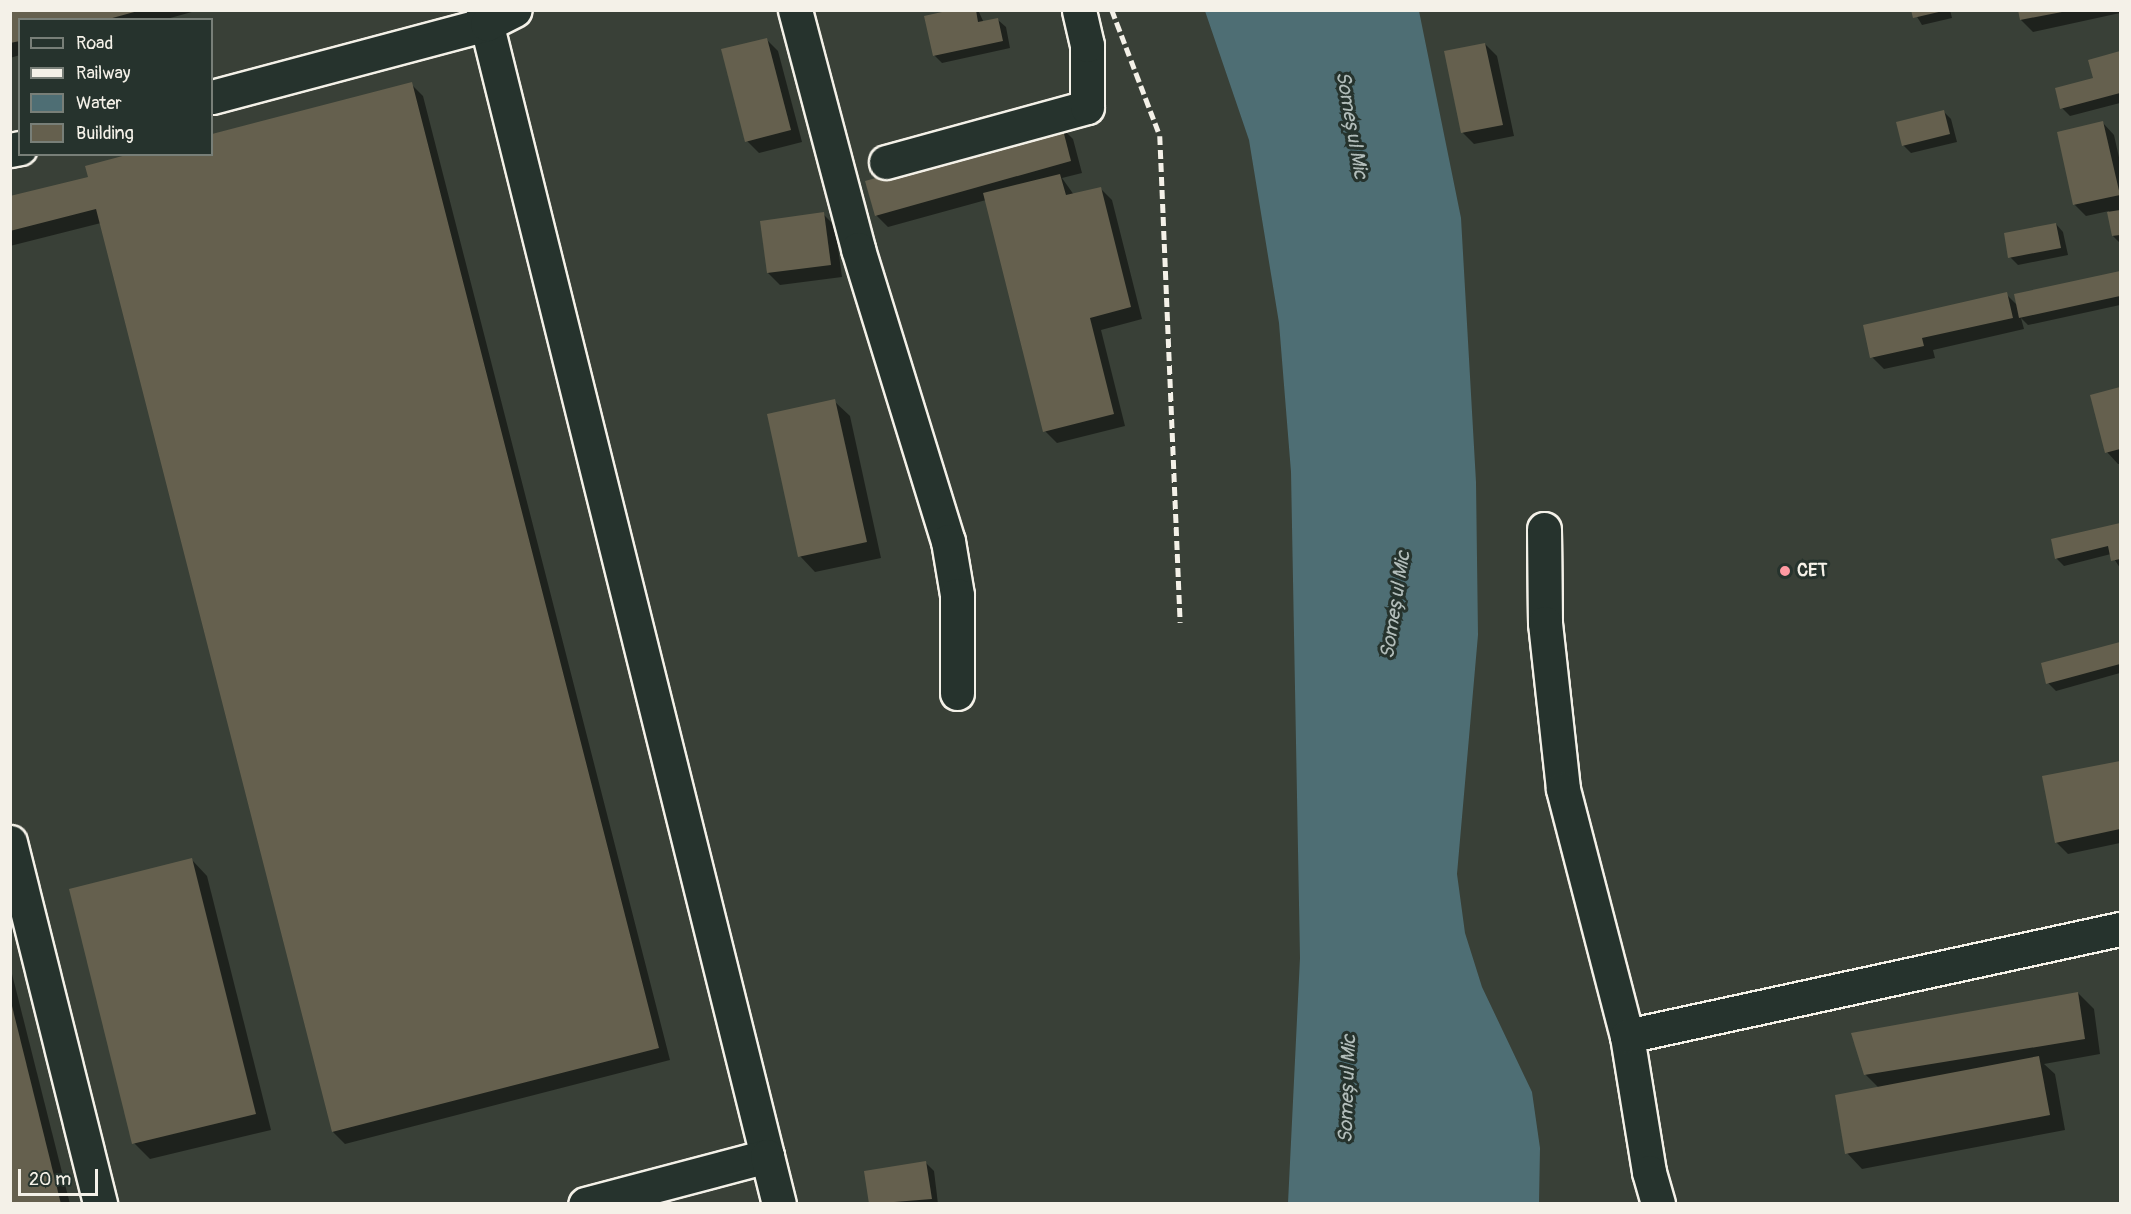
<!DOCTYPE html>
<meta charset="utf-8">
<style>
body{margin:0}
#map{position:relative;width:2131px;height:1214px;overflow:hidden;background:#394037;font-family:Pangolin,sans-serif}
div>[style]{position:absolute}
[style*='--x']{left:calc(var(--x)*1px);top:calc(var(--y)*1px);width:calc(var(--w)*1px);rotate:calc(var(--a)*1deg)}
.water>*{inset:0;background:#4e6e74}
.shadow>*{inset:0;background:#0007}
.building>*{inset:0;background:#65604e}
.roads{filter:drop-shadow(2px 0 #f4f1e8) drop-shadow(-2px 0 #f4f1e8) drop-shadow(0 2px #f4f1e8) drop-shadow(0 -2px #f4f1e8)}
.minor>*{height:33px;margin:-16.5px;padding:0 16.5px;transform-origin:16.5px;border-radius:16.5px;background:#26332d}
.rail>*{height:4.5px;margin-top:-2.25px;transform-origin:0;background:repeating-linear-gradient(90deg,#f4f1e8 0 9px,transparent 0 13.5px)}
.dots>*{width:16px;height:16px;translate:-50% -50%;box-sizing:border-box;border:3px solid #26332d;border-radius:50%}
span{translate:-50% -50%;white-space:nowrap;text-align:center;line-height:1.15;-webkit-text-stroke:6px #26332d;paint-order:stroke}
.poi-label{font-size:18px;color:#f4f1e8;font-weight:700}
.left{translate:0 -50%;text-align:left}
.water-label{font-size:20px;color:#b2bdba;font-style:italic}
.frame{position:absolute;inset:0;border:12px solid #f4f1e8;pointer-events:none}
.legend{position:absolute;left:18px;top:18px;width:195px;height:138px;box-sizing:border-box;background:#26332d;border:2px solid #787f78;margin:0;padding:8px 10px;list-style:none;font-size:18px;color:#f4f1e8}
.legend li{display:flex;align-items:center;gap:12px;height:30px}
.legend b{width:30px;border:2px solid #787f78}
.scale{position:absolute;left:18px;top:1169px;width:80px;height:27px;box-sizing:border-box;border:3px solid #f4f1e8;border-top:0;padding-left:8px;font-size:18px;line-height:21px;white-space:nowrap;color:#f4f1e8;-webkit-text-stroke:4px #26332d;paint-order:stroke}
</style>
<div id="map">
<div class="water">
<div style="clip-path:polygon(1205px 11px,1419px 11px,1461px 218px,1476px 482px,1478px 635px,1457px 874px,1465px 933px,1482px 987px,1532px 1092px,1540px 1148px,1539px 1203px,1288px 1203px,1300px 958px,1291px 472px,1279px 323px,1249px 140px)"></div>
</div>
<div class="shadow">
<div style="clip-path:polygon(10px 10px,199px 10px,163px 20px,20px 20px,20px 55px,10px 58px)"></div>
<div style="clip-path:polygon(958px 10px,978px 10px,984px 23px,998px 20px,1006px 27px,1010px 48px,942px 63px,934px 55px)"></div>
<div style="clip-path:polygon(1913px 10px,1950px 10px,1952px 18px,1922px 25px)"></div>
<div style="clip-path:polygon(2019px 10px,2120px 10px,2120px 13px,2033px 32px,2021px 20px)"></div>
<div style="clip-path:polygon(766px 39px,778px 51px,802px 142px,759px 153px,747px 141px)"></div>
<div style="clip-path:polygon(1485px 44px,1497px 56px,1514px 136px,1474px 144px,1463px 133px)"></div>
<div style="clip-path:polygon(2120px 53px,2120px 103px,2070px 116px,2062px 108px,2095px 79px,2090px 61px)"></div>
<div style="clip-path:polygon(411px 84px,423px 96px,670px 1060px,345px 1144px,333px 1132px,101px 223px,10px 246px,10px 198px,212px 154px,212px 135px)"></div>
<div style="clip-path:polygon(1944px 112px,1951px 119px,1957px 142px,1911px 153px,1903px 145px)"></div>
<div style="clip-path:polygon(2103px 123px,2114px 135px,2120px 162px,2120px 243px,2113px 236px,2109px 211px,2086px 216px,2074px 204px)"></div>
<div style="clip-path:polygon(1061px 127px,1073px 139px,1082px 173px,1062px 178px,1074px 195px,1100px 188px,1112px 200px,1142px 319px,1101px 330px,1125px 426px,1057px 443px,1045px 431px,986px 200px,888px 227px,876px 215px)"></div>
<div style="clip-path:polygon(823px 214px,835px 226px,842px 277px,780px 285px,768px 273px)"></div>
<div style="clip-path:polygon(2056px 224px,2063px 232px,2068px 255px,2018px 265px,2010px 257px)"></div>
<div style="clip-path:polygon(2120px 273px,2120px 305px,2028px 325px,2021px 318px,2024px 329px,1933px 350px,1935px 358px,1884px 369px,1872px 357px,2006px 294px,2017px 305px,2015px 296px)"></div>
<div style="clip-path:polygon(2120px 388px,2120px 464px,2118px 464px,2107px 452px,2092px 396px)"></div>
<div style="clip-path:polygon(834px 401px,850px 416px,881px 558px,815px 572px,800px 556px)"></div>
<div style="clip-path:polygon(2120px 524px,2120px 568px,2111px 554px,2064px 566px,2056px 558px,2052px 540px)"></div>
<div style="clip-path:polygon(2120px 644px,2120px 673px,2056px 691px,2048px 683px,2043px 665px)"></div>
<div style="clip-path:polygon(2120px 762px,2120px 843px,2068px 854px,2056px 842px,2044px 777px)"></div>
<div style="clip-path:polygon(192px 860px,207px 876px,271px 1130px,150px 1159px,134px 1143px)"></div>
<div style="clip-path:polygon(10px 966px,70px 1204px,10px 1204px)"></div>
<div style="clip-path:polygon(2078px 993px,2094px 1009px,2100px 1054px,2044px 1064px,2055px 1074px,2065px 1130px,1862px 1169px,1847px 1153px,1879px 1088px,1865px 1074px)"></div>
<div style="clip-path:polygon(926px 1163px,934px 1171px,938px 1204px,870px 1204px)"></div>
</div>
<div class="building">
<div style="clip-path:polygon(10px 10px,137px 10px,138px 11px,105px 20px,20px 20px,20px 41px,10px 43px)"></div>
<div style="clip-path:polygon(951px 10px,976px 10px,978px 22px,998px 18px,1003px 41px,933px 56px,924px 16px)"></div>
<div style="clip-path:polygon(1911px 10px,1942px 10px,1943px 11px,1913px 18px)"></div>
<div style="clip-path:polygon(2018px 10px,2062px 10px,2062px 12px,2020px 20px)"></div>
<div style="clip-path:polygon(767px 38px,791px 130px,745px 142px,721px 49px)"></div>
<div style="clip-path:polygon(1485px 43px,1503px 125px,1461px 133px,1444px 51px)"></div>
<div style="clip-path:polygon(2120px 51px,2120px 93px,2060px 109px,2055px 88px,2093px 78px,2088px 60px)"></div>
<div style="clip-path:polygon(412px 82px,659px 1048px,332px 1132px,96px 209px,10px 231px,10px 196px,88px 177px,85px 166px,130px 154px,212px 154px,212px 134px)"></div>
<div style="clip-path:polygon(1944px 110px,1950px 134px,1902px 146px,1896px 122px)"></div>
<div style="clip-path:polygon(2103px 121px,2120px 195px,2073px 205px,2057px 132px)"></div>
<div style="clip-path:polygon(1062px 126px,1071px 161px,875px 216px,865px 181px)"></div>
<div style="clip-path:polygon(1060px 174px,1066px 195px,1101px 187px,1131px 307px,1090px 318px,1114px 414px,1043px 432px,983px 193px)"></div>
<div style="clip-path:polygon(2120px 210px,2120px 235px,2112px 236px,2107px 212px)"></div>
<div style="clip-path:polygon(824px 212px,831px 265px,767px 273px,760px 221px)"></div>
<div style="clip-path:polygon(2056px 223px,2061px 248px,2008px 258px,2004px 233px)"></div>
<div style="clip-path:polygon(2120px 271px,2120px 296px,2019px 318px,2014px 294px)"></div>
<div style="clip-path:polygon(2007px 292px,2013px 318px,1922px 338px,1924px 346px,1870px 358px,1863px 325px)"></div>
<div style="clip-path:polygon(2120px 387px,2120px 449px,2105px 453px,2090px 395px)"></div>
<div style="clip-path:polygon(835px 399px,867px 542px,798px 557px,767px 414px)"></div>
<div style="clip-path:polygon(2120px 523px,2120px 559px,2111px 561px,2108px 546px,2055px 559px,2051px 539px)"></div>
<div style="clip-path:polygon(2120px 642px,2120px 664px,2046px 684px,2041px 663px)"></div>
<div style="clip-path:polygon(2120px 761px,2120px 829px,2055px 843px,2042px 776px)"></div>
<div style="clip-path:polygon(192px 858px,256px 1114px,132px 1144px,69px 889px)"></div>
<div style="clip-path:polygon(2078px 992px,2085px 1039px,1864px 1075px,1851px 1033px)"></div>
<div style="clip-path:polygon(10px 1002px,11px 1002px,61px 1204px,10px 1204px)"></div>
<div style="clip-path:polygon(2039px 1056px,2050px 1115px,1845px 1154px,1835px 1095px)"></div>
<div style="clip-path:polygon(926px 1161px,932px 1199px,869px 1204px,864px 1171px)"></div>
</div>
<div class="roads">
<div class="minor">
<div style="--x:483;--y:10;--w:1181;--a:76.08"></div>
<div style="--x:767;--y:1156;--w:188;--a:165.2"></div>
<div style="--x:795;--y:10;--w:247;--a:75.2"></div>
<div style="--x:858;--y:249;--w:306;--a:72.9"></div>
<div style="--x:948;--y:541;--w:55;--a:80.5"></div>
<div style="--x:957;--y:595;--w:98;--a:90"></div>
<div style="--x:212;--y:97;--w:285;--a:-14.9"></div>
<div style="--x:487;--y:24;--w:31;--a:-27"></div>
<div style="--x:10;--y:150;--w:10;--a:-11"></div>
<div style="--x:886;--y:162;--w:208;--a:-15.3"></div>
<div style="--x:1087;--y:107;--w:62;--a:-90"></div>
<div style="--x:1087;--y:45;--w:36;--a:-103"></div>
<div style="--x:1544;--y:529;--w:94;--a:89.4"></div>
<div style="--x:1545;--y:623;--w:167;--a:83.8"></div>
<div style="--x:1563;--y:789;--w:255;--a:75.5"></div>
<div style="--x:1627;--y:1036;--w:138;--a:80.8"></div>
<div style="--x:1649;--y:1172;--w:33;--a:74"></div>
<div style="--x:10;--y:842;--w:373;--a:76"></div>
<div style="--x:1627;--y:1036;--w:504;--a:-12.25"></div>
<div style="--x:767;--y:1156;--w:49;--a:76"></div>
</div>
</div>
<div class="rail">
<div style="--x:1112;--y:10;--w:135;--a:69.1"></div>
<div style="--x:1160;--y:136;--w:487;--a:87.6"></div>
</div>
<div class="dots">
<div style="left:1785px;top:571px;background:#ff9aa2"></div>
</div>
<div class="poi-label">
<span class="left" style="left:1797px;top:571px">CET</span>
</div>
<div class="water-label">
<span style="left:1352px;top:125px;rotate:80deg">Someșul Mic</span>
<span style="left:1395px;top:605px;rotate:-81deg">Someșul Mic</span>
<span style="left:1347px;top:1089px;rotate:-88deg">Someșul Mic</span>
</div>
<div class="frame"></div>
<ul class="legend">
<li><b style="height:8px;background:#26332d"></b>Road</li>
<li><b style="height:8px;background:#f4f1e8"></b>Railway</li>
<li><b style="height:16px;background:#4e6e74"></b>Water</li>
<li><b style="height:16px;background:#65604e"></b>Building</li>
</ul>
<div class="scale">20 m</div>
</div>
